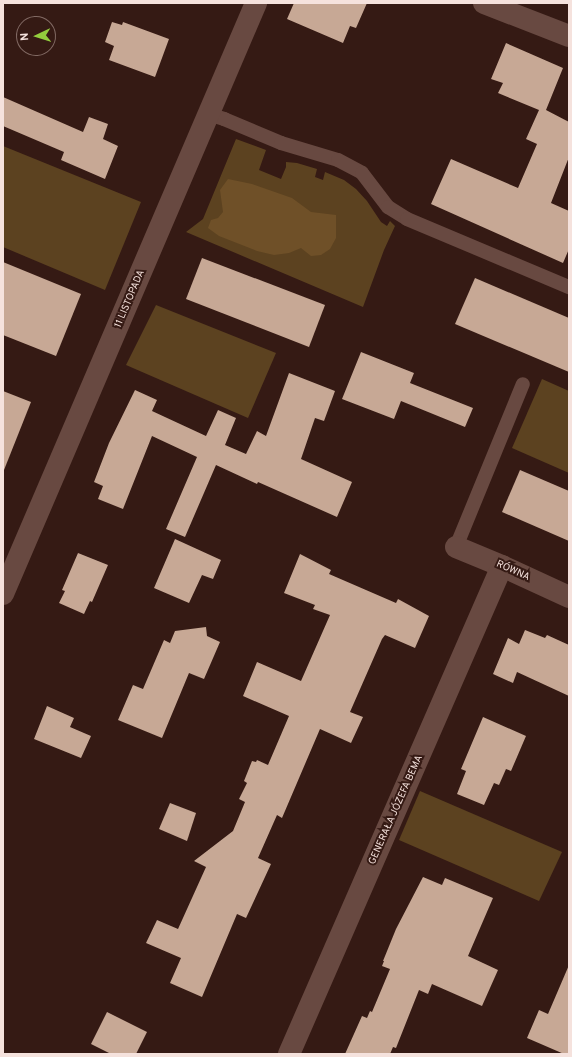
<!DOCTYPE html>
<meta charset="utf-8">
<style>
body{margin:0}
#map{position:relative;width:572px;height:1057px;overflow:hidden;background:#351a14;font-family:Overpass,sans-serif}
div>[style]{position:absolute}
[style*='--x']{left:calc(var(--x)*1px);top:calc(var(--y)*1px);width:calc(var(--w)*1px);rotate:calc(var(--a)*1deg)}
.green>*{inset:0;background:#5c4220}
.forest>*{inset:0;background:#6f5028}
.building>*{inset:0;background:#c7a895}
.lane>*{height:14px;margin:-7px;padding:0 7px;transform-origin:7px;border-radius:7px;background:#684941}
.street>*{height:22px;margin:-11px;padding:0 11px;transform-origin:11px;border-radius:11px;background:#684941}
span{translate:-50% -50%;white-space:nowrap;text-align:center;line-height:1.15;-webkit-text-stroke:4px #351a14;paint-order:stroke}
.street-label{font-size:10px;color:#f5e2dd}
.frame{position:absolute;inset:0;border:4px solid #f5e2dd;pointer-events:none}
.north{position:absolute;left:16px;top:16px;width:40px;height:40px;box-sizing:border-box;background:#351a14;border:1px solid #826a64;border-radius:50%;rotate:266deg;font-size:11px;font-weight:700;line-height:16px;text-align:center;color:#f5e2dd}
.north::after{content:'';display:block;margin:auto;width:14px;height:18px;background:#93cd3d;clip-path:polygon(50% 0,100% 100%,50% 72%,0 100%)}
</style>
<div id="map">
<div class="green">
<div style="clip-path:polygon(236px 139px,266px 150px,259px 170px,281px 179px,286px 167px,286px 162px,297px 163px,317px 169px,315px 177px,323px 180px,325px 172px,344px 180px,356px 189px,367px 201px,381px 222px,387px 226px,390px 221px,395px 226px,384px 250px,363px 307px,186px 232px,203px 219px)"></div>
<div style="clip-path:polygon(3px 146px,141px 202px,105px 290px,3px 247px)"></div>
<div style="clip-path:polygon(156px 305px,276px 353px,248px 418px,126px 365px)"></div>
<div style="clip-path:polygon(542px 379px,569px 391px,569px 473px,512px 448px)"></div>
<div style="clip-path:polygon(420px 791px,562px 852px,539px 901px,399px 840px)"></div>
</div>
<div class="forest">
<div style="clip-path:polygon(228px 179px,252px 184px,292px 198px,311px 212px,336px 215px,336px 238px,330px 249px,321px 255px,311px 256px,301px 248px,289px 253px,274px 255px,257px 251px,219px 236px,208px 228px,211px 220px,218px 218px,223px 212px,220px 190px)"></div>
</div>
<div class="building">
<div style="clip-path:polygon(294px 3px,367px 3px,356px 28px,350px 26px,343px 43px,287px 19px)"></div>
<div style="clip-path:polygon(112px 22px,122px 25px,123px 22px,169px 39px,155px 77px,109px 60px,114px 46px,105px 42px)"></div>
<div style="clip-path:polygon(506px 43px,563px 68px,546px 110px,569px 122px,569px 157px,551px 203px,569px 211px,569px 249px,563px 263px,431px 204px,451px 159px,518px 188px,537px 144px,526px 139px,539px 110px,498px 93px,503px 83px,491px 79px)"></div>
<div style="clip-path:polygon(3px 97px,83px 132px,89px 117px,108px 124px,103px 139px,118px 146px,105px 179px,61px 160px,64px 152px,3px 126px)"></div>
<div style="clip-path:polygon(202px 258px,325px 305px,309px 347px,186px 299px)"></div>
<div style="clip-path:polygon(3px 262px,81px 294px,56px 356px,3px 335px)"></div>
<div style="clip-path:polygon(475px 278px,569px 318px,569px 372px,455px 324px)"></div>
<div style="clip-path:polygon(361px 352px,414px 373px,410px 383px,473px 408px,465px 427px,401px 401px,394px 419px,342px 399px)"></div>
<div style="clip-path:polygon(289px 373px,335px 391px,324px 421px,315px 418px,301px 459px,352px 482px,337px 517px,258px 482px,257px 484px,216px 465px,185px 537px,166px 529px,197px 457px,152px 436px,123px 509px,98px 499px,103px 486px,94px 482px,109px 443px,135px 390px,157px 400px,152px 411px,206px 436px,218px 410px,236px 418px,225px 445px,246px 454px,257px 431px,266px 436px)"></div>
<div style="clip-path:polygon(3px 391px,31px 402px,4px 470px,3px 470px)"></div>
<div style="clip-path:polygon(520px 470px,569px 491px,569px 541px,502px 512px)"></div>
<div style="clip-path:polygon(175px 539px,221px 560px,213px 579px,202px 575px,189px 603px,154px 588px)"></div>
<div style="clip-path:polygon(78px 553px,108px 565px,92px 602px,90px 601px,84px 614px,59px 603px,65px 591px,62px 590px)"></div>
<div style="clip-path:polygon(300px 554px,331px 570px,329px 574px,396px 603px,398px 599px,429px 616px,415px 648px,385px 635px,382px 639px,350px 712px,363px 717px,351px 743px,320px 729px,282px 818px,277px 815px,258px 858px,271px 864px,246px 918px,237px 914px,202px 997px,170px 983px,181px 958px,146px 943px,157px 920px,178px 929px,206px 867px,194px 861px,233px 831px,245px 802px,239px 799px,247px 783px,244px 781px,252px 761px,256px 762px,257px 760px,268px 765px,289px 716px,243px 696px,257px 662px,301px 681px,330px 615px,313px 609px,315px 605px,284px 593px)"></div>
<div style="clip-path:polygon(206px 627px,207px 636px,220px 642px,204px 679px,189px 673px,162px 738px,118px 720px,133px 685px,143px 689px,164px 640px,170px 643px,175px 631px)"></div>
<div style="clip-path:polygon(525px 630px,545px 638px,547px 635px,569px 645px,569px 696px,517px 672px,513px 683px,493px 674px,508px 638px,519px 644px)"></div>
<div style="clip-path:polygon(47px 706px,74px 718px,70px 727px,91px 736px,81px 758px,34px 739px)"></div>
<div style="clip-path:polygon(483px 717px,526px 736px,511px 771px,506px 769px,499px 785px,494px 783px,484px 805px,457px 794px,466px 771px,461px 769px)"></div>
<div style="clip-path:polygon(170px 803px,196px 813px,187px 841px,159px 829px)"></div>
<div style="clip-path:polygon(423px 877px,442px 885px,445px 878px,493px 898px,468px 956px,498px 970px,482px 1006px,432px 984px,428px 994px,419px 990px,396px 1048px,393px 1047px,390px 1054px,345px 1054px,362px 1016px,367px 1018px,370px 1011px,372px 1012px,390px 969px,382px 966px,384px 961px,383px 961px,396px 929px)"></div>
<div style="clip-path:polygon(569px 965px,569px 1054px,564px 1054px,527px 1038px,539px 1010px,548px 1014px)"></div>
<div style="clip-path:polygon(107px 1012px,147px 1032px,136px 1054px,111px 1054px,91px 1044px)"></div>
</div>
<div class="lane">
<div style="--x:208;--y:114;--w:17;--a:17"></div>
<div style="--x:224;--y:119;--w:62;--a:22.8"></div>
<div style="--x:281;--y:143;--w:59;--a:16.6"></div>
<div style="--x:338;--y:160;--w:27;--a:28"></div>
<div style="--x:362;--y:173;--w:43;--a:52.6"></div>
<div style="--x:388;--y:207;--w:22;--a:32"></div>
<div style="--x:407;--y:219;--w:176;--a:22.8"></div>
<div style="--x:456;--y:547;--w:176;--a:-67.7"></div>
</div>
<div class="street">
<div style="--x:484;--y:3;--w:91;--a:21.2"></div>
<div style="--x:456;--y:547;--w:50;--a:22.4"></div>
<div style="--x:502;--y:566;--w:74;--a:24.8"></div>
<div style="--x:3;--y:594;--w:643;--a:-66.82"></div>
<div style="--x:289;--y:1054;--w:532;--a:-66.42"></div>
</div>
<div class="street-label">
<span style="left:130px;top:299px;rotate:-67deg">11 LISTOPADA</span>
<span style="left:513px;top:571px;rotate:24deg">RÓWNA</span>
<span style="left:396px;top:810px;rotate:-66deg">GENERAŁA JÓZEFA BEMA</span>
</div>
<div class="frame"></div>
<div class="north">N</div>
</div>
